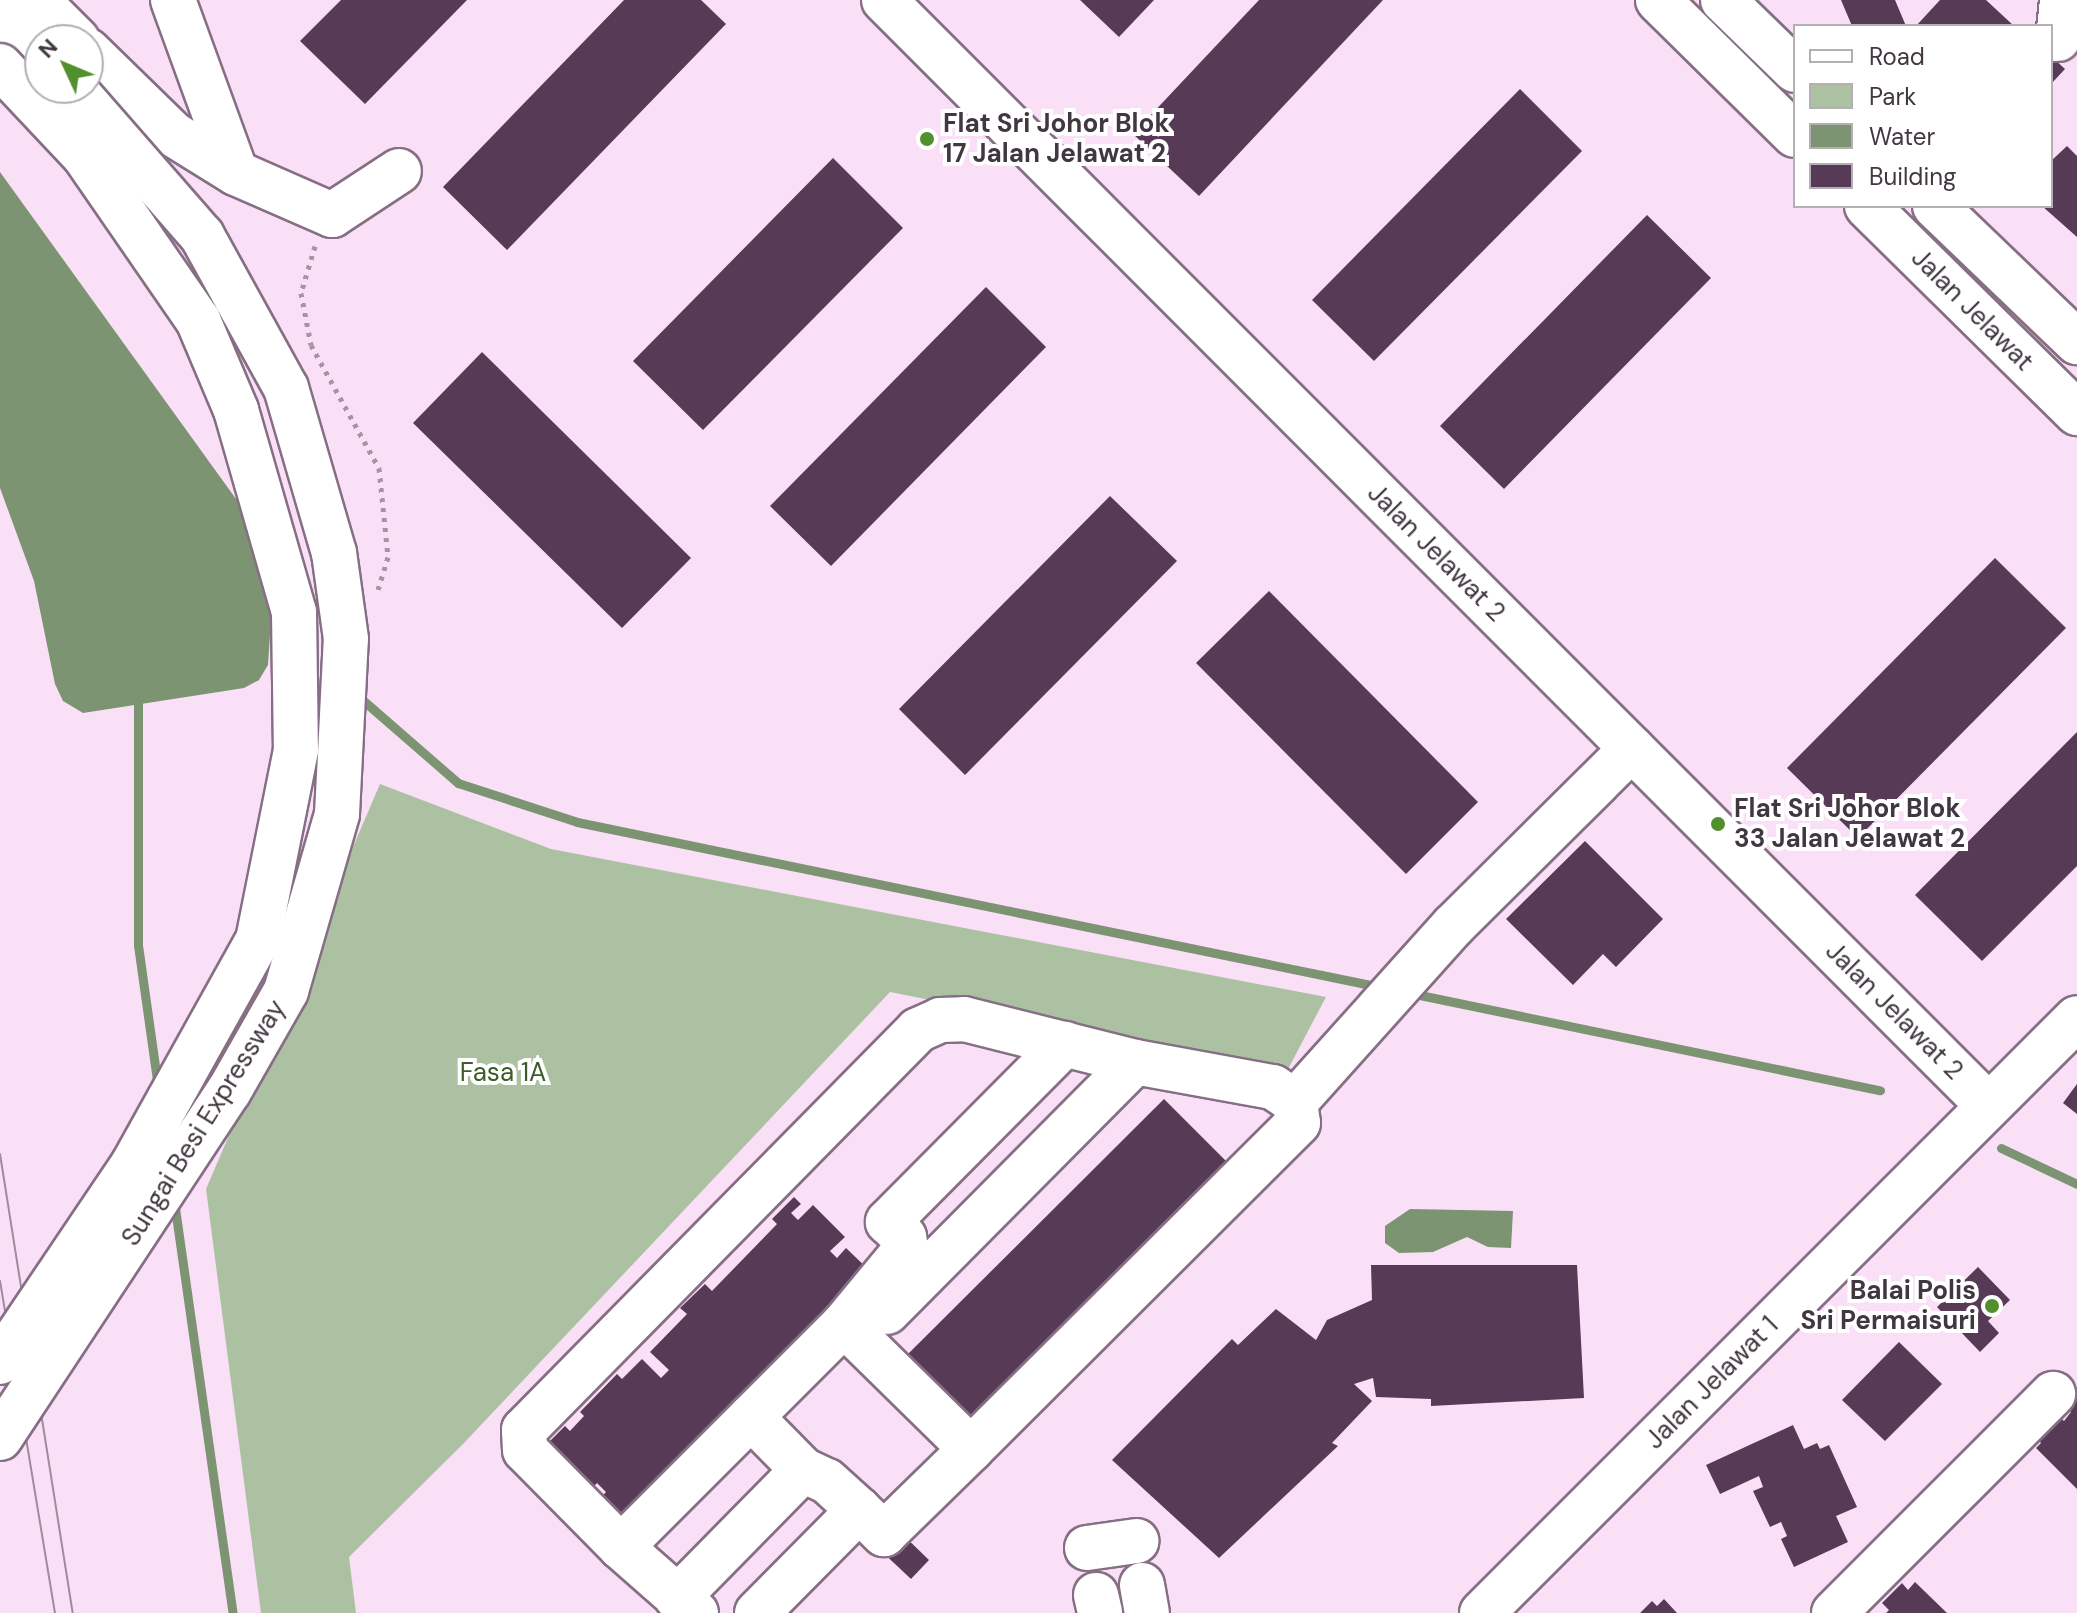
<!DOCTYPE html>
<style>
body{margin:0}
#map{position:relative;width:2077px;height:1613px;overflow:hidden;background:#fae0f7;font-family:"DM Sans",sans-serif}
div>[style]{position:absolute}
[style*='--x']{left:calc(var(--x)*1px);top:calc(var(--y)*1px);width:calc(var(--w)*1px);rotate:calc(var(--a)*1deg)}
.green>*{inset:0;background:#acc1a2}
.water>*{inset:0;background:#7c9471}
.stream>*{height:9px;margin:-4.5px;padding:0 4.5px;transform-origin:4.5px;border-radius:4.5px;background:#7c9471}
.building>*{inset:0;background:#573a55}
.path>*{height:5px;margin-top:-2.5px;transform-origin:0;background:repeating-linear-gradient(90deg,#a693a4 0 4px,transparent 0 10px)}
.roads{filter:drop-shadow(2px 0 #866f84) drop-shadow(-2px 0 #866f84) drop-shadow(0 2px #866f84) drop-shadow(0 -2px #866f84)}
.minor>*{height:44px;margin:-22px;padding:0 22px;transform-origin:22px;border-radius:22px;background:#fff}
.highway>*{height:44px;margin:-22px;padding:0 22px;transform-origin:22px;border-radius:22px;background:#fff}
.tram>*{height:2px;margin:-1px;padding:0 1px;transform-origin:1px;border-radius:1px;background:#9e8c9c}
.bridges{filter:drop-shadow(2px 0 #866f84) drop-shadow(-2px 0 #866f84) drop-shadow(0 2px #866f84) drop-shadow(0 -2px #866f84)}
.highway-bridge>*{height:44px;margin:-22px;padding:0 22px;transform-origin:22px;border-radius:22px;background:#fff}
.dots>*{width:22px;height:22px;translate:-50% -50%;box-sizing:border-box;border:4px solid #fff;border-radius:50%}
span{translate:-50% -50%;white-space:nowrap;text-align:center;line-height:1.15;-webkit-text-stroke:8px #fff;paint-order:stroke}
.poi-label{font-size:26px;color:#413740;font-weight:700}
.left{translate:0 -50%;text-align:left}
.right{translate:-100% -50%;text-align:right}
.street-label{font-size:26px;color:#413740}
.park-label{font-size:26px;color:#3a5c28}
.legend{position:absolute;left:1793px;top:24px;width:260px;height:184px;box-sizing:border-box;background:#fff;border:2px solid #b3afb3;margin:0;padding:10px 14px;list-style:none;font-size:24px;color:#413740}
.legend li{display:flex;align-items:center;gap:16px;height:40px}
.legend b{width:40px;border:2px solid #b3afb3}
.north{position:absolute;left:24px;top:24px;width:80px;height:80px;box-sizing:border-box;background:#fff;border:2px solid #b3afb3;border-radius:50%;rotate:314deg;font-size:22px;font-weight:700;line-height:32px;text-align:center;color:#413740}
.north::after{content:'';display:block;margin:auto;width:28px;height:36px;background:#528f2f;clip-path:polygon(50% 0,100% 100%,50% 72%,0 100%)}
</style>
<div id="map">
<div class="green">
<div style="clip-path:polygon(380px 784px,551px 849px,1326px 997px,1287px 1071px,890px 992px,463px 1444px,349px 1557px,356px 1613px,261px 1613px,206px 1189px)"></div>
</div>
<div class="water">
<div style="clip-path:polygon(0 172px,244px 510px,270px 576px,271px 620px,268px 665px,259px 680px,244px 688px,83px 713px,63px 701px,55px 684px,34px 581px,0 488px)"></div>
<div style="clip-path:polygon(1410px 1209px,1513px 1211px,1511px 1248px,1488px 1247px,1467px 1237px,1433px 1252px,1399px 1253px,1385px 1243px,1385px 1226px)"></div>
</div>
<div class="stream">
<div style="--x:138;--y:695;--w:250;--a:90"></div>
<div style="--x:138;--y:945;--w:143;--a:82"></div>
<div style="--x:358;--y:696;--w:133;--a:41"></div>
<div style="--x:458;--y:783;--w:125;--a:18.1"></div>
<div style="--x:577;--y:822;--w:820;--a:11.61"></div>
<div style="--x:1410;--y:993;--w:480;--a:11.7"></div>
<div style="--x:2001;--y:1148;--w:84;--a:25.3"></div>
<div style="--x:174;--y:1201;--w:416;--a:81.9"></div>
</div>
<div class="building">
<div style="clip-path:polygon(341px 0,467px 0,365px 104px,300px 41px)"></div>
<div style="clip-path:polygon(624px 0,701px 0,726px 24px,507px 250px,443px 187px)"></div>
<div style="clip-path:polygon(1080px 0,1154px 0,1119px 37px)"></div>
<div style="clip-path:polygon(1259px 0,1383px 0,1199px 196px,1133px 134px)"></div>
<div style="clip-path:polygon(1841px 0,1895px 0,1906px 26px,1852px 26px)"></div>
<div style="clip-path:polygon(1940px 0,1986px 0,2014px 26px,1916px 26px)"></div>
<div style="clip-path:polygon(2051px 56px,2065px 69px,2051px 84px)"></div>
<div style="clip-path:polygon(1520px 89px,1582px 151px,1374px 361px,1312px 300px)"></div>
<div style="clip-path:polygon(2067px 146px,2077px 156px,2077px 237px,2042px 206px,2051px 206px,2051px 161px)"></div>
<div style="clip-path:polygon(833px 158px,903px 228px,703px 430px,633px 361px)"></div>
<div style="clip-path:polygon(1647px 215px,1711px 278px,1504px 489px,1440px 426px)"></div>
<div style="clip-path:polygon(986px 287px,1046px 347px,831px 566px,770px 506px)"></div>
<div style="clip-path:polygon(482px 352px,691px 558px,622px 628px,413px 423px)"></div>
<div style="clip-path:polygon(1110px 496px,1177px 561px,965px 775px,899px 709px)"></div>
<div style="clip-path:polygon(1995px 558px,2066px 628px,1858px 838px,1787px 768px)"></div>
<div style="clip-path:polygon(1269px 591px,1478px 802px,1406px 874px,1196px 663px)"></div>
<div style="clip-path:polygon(2077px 732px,2077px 866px,1982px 961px,1915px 895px)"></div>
<div style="clip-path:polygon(1585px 841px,1663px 919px,1616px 967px,1603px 954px,1573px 985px,1506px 919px)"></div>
<div style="clip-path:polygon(2077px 1084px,2077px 1114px,2063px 1103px)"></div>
<div style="clip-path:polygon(1164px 1099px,1233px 1168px,975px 1424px,907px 1355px)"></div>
<div style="clip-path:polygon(794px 1197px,801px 1204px,791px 1213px,798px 1220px,813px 1205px,845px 1237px,830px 1251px,837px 1258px,846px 1248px,871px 1272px,794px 1352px,788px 1347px,778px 1357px,781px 1361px,710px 1434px,705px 1430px,690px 1445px,695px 1450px,619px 1526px,596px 1502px,606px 1492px,597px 1483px,580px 1501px,543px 1448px,565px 1426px,570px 1431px,584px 1416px,580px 1412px,617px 1374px,622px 1379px,642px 1359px,661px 1378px,669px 1370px,650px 1352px,687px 1314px,680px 1308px,705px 1284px,712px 1291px,777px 1224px,772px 1219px)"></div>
<div style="clip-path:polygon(1371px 1265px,1577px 1265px,1584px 1398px,1431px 1406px,1431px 1399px,1376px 1397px,1373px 1378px,1354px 1384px,1372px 1401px,1332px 1443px,1338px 1446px,1219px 1558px,1112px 1460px,1232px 1339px,1238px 1345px,1276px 1309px,1316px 1340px,1327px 1320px,1372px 1300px)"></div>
<div style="clip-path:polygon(1978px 1267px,2010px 1300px,1988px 1321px,1999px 1333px,1980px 1352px,1937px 1307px)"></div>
<div style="clip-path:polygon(1899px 1342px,1942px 1384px,1885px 1441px,1842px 1400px)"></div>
<div style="clip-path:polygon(2077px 1394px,2077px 1489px,2036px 1448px,2041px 1443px,2035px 1436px,2057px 1414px,2064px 1421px,2071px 1412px,2065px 1406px)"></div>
<div style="clip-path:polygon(1793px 1425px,1804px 1449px,1817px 1443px,1820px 1449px,1829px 1445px,1857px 1507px,1836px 1516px,1848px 1542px,1794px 1567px,1781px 1539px,1787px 1536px,1781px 1522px,1770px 1527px,1753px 1491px,1763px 1487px,1759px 1476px,1720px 1494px,1706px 1465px)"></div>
<div style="clip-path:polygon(897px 1529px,929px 1560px,911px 1579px,878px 1548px)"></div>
<div style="clip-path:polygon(1915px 1582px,1947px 1613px,1886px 1613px,1889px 1610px,1882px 1603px,1902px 1583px,1908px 1590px)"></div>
<div style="clip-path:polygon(1664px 1599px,1677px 1613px,1640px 1613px,1652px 1601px,1657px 1606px)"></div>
</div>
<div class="path">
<div style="--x:315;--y:246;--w:49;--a:106.6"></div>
<div style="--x:301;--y:293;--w:53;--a:79.1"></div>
<div style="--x:311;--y:345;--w:141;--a:61.1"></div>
<div style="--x:379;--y:468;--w:89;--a:84.2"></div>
<div style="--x:388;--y:557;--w:34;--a:107"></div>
</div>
<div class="roads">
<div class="minor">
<div style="--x:37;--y:0;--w:57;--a:45"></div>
<div style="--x:173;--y:0;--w:184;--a:70"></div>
<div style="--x:884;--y:0;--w:1563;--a:45.03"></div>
<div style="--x:1658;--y:0;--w:192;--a:44.6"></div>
<div style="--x:1723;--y:0;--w:100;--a:44.2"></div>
<div style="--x:2058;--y:39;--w:39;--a:-84"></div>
<div style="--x:88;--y:51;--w:119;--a:44.3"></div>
<div style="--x:173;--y:134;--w:74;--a:31.8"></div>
<div style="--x:236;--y:173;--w:105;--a:23.6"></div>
<div style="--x:332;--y:215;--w:80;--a:-33.3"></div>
<div style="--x:1867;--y:206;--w:295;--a:44.6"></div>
<div style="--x:1935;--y:206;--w:197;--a:43.8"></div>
<div style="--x:1295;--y:1102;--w:237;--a:-48.1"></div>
<div style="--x:1453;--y:926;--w:252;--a:-44.8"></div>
<div style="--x:887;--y:1312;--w:352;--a:-45.2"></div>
<div style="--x:751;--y:1417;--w:74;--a:45.5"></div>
<div style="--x:621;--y:1547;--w:315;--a:-45"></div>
<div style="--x:844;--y:1324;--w:97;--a:-50.4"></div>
<div style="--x:906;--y:1249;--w:12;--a:-99"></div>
<div style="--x:904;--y:1237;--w:22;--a:-137"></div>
<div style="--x:888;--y:1222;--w:251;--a:-45.2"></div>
<div style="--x:1087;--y:1548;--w:50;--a:-8"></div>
<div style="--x:1142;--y:1585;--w:28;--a:80"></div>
<div style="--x:1096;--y:1595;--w:18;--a:77"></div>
<div style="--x:677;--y:1598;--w:180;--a:-45.5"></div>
<div style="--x:803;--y:1470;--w:26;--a:25"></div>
<div style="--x:827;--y:1481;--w:43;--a:42.2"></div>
<div style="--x:696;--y:1613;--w:100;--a:-138.7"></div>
<div style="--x:621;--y:1547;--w:136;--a:-134.7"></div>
<div style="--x:525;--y:1450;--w:20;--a:-93"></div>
<div style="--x:524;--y:1430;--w:561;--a:-45.43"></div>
<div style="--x:918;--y:1030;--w:24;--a:-24"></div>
<div style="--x:940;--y:1020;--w:24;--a:-2"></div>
<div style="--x:964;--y:1019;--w:176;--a:14.1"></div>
<div style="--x:1135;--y:1062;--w:140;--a:10.3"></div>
<div style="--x:1273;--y:1087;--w:27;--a:34"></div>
<div style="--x:1295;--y:1102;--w:21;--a:82"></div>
<div style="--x:1298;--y:1123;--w:462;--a:135.1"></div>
<div style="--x:971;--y:1449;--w:178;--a:-135.5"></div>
<div style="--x:757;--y:1613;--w:145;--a:-45.3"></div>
<div style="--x:859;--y:1510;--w:35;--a:44"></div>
<div style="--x:884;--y:1534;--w:122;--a:-44.3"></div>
<div style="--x:1482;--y:1613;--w:841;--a:-45"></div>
<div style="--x:1834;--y:1613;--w:310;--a:-45"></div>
</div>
<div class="highway">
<div style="--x:0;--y:12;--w:57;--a:45.7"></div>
</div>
</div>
<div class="tram">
<div style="--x:0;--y:1154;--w:465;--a:81"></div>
<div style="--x:0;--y:1281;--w:337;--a:80.6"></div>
</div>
<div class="bridges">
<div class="highway-bridge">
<div style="--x:0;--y:66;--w:122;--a:46.7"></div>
<div style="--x:84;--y:155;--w:201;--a:55.4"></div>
<div style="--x:198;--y:320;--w:98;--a:67.1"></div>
<div style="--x:236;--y:410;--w:210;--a:74"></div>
<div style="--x:294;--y:612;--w:138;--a:89.2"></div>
<div style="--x:296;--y:750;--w:194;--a:101.3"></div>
<div style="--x:258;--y:940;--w:255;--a:119.1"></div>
<div style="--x:134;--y:1163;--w:240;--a:124"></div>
<div style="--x:0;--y:1438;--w:416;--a:-56.6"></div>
<div style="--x:229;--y:1091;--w:115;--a:-60.3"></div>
<div style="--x:286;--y:991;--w:184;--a:-73.9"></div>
<div style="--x:337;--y:814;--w:175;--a:-87.1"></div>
<div style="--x:346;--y:639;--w:87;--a:-97.9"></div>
<div style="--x:334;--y:553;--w:172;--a:-106.2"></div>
<div style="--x:286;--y:388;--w:174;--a:-118.9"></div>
<div style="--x:202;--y:236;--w:196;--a:-131.1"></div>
</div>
</div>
<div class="dots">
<div style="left:927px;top:139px;background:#528f2f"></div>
<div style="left:1718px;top:824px;background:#528f2f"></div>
<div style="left:1992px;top:1306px;background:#528f2f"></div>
</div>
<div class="poi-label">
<span class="left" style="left:943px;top:139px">Flat Sri Johor Blok<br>17 Jalan Jelawat 2</span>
<span class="left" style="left:1734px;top:824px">Flat Sri Johor Blok<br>33 Jalan Jelawat 2</span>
<span class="right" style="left:1976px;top:1306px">Balai Polis<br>Sri Permaisuri</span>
</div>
<div class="street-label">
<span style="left:1972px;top:310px;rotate:45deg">Jalan Jelawat</span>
<span style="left:1436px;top:553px;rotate:45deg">Jalan Jelawat 2</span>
<span style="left:1894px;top:1011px;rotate:45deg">Jalan Jelawat 2</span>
<span style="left:204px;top:1123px;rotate:-58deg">Sungai Besi Expressway</span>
<span style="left:1712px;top:1383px;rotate:-45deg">Jalan Jelawat 1</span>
</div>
<div class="park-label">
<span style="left:503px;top:1073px">Fasa 1A</span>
</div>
<ul class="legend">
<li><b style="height:10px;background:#fff"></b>Road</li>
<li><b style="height:22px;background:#acc1a2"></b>Park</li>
<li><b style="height:22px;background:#7c9471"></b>Water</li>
<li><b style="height:22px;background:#573a55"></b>Building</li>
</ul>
<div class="north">N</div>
</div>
